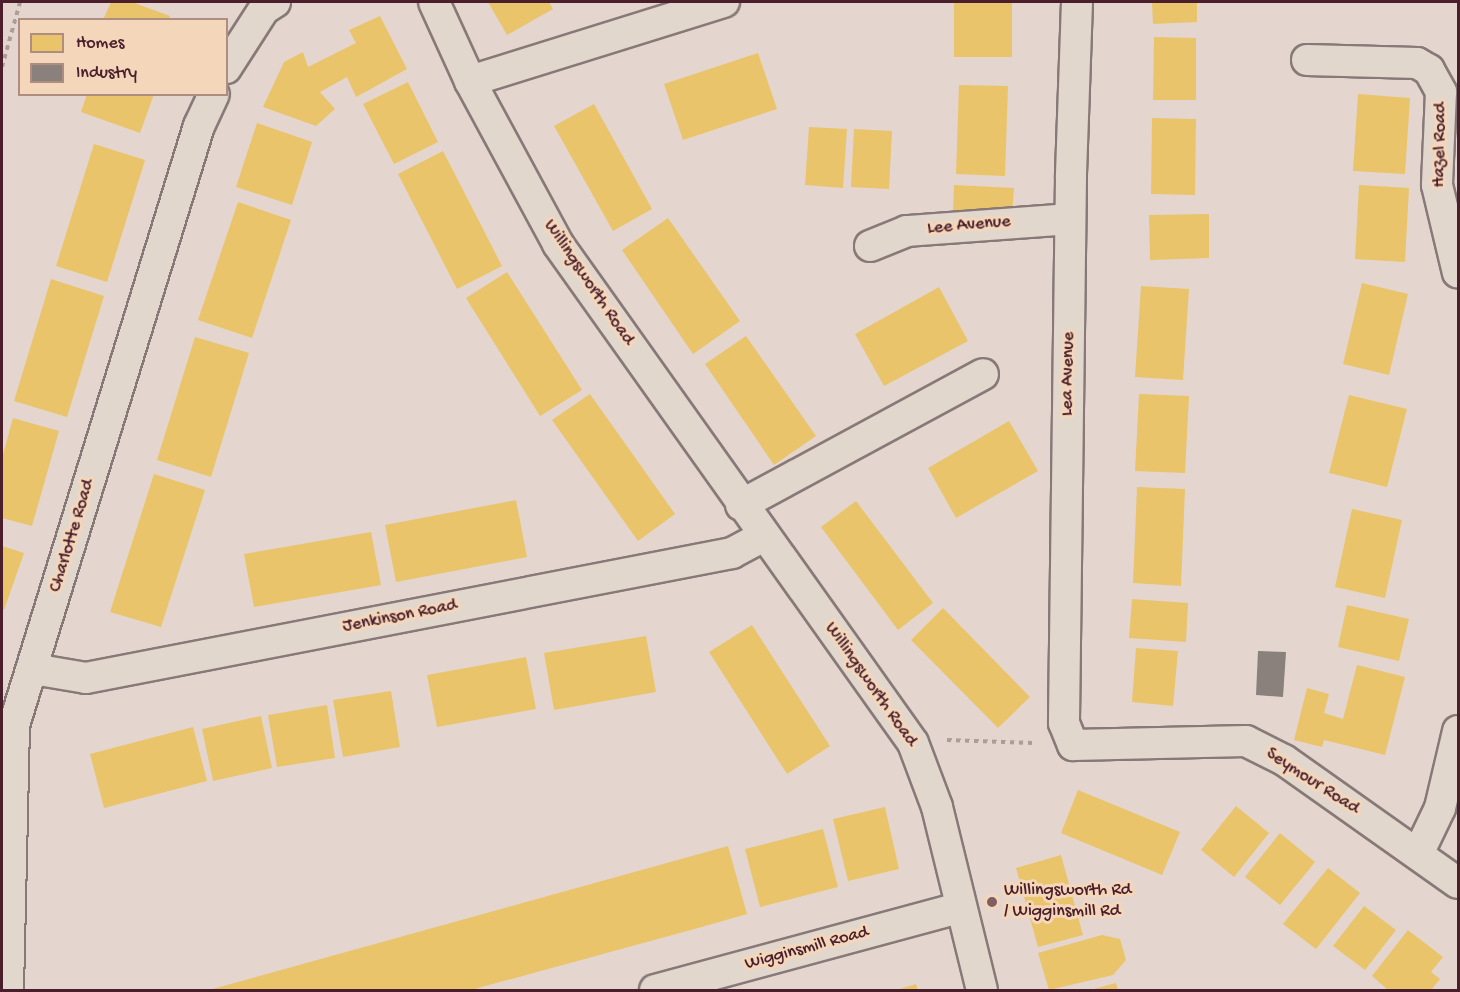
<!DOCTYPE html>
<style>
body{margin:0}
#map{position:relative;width:1460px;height:992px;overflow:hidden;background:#e4d6ce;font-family:"Gochi Hand",sans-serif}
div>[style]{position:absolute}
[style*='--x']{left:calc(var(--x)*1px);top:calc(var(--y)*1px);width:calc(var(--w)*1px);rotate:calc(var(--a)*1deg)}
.homes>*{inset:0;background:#e9c46a}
.industry>*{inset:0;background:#8a817c}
.path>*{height:4px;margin-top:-2px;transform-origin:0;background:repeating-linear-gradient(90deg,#ab9e99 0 4.5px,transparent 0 9px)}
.roads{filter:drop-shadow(2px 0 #887978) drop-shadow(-2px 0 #887978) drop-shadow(0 2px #887978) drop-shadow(0 -2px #887978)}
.street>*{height:30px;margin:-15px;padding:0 15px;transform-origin:15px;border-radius:15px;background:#e1d7cd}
.dots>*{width:16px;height:16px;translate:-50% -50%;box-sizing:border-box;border:3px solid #f4d6ba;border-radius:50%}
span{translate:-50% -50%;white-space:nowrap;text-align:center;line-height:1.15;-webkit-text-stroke:6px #f4d6ba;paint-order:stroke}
.street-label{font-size:18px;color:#4a1f2b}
.poi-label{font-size:18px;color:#4a1f2b}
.left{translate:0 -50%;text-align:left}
.frame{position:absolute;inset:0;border:3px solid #4a1f2b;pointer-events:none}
.legend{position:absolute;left:18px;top:18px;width:210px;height:78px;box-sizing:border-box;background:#f4d6ba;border:2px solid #b08d81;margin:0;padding:8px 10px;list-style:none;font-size:18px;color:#4a1f2b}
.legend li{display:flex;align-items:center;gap:12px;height:30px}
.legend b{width:30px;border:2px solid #b08d81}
</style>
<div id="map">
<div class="homes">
<div style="clip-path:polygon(111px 2px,132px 2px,170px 16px,168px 20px,103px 20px)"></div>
<div style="clip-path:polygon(488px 2px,549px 2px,553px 9px,507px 35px)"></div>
<div style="clip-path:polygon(954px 2px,1012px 2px,1012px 57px,954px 57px)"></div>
<div style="clip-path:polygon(1152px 2px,1197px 2px,1197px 22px,1153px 24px)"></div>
<div style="clip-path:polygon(380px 16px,407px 69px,356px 97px,347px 77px,320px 92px,335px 109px,316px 126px,263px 107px,284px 62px,303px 52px,308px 67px,356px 43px,349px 30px)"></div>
<div style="clip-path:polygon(1154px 37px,1196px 38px,1196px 100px,1153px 100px)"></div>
<div style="clip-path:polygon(758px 53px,777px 109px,683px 140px,664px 84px)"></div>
<div style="clip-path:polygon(408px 82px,438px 142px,394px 164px,363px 104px)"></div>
<div style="clip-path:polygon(959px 85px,1008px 86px,1005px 176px,956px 174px)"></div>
<div style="clip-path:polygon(87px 94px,154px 94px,140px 133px,81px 112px)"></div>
<div style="clip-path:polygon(1358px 94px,1410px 98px,1405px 174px,1353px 171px)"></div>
<div style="clip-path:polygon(594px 104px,652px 209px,613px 231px,554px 126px)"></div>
<div style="clip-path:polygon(1152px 118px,1196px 119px,1195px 195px,1151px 194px)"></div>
<div style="clip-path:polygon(257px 123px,312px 142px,292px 205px,236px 187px)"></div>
<div style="clip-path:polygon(809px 127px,847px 129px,843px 188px,805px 185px)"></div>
<div style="clip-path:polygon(854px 129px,892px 131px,889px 189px,851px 187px)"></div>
<div style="clip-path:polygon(94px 144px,145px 160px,107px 282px,56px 266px)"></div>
<div style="clip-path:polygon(443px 151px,502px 266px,457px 289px,398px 174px)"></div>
<div style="clip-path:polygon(954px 185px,1014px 188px,1012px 217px,953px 213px)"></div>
<div style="clip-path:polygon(1359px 185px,1409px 188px,1405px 262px,1355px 259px)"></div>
<div style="clip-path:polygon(238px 202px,291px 220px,252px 338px,198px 320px)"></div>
<div style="clip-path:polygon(1209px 214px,1209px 258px,1150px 260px,1149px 215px)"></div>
<div style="clip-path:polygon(668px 218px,740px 321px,693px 354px,622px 250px)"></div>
<div style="clip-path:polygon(507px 272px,582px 390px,540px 416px,466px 298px)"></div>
<div style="clip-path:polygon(51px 279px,104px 296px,67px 417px,14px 401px)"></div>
<div style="clip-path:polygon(1362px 283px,1408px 294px,1389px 375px,1343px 364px)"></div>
<div style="clip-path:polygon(1141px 286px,1189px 289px,1183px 380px,1135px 377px)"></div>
<div style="clip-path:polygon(939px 287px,968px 341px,884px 386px,855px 334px)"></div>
<div style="clip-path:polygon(746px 336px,816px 436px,774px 465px,705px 364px)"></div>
<div style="clip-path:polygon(195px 337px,249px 353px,211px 477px,157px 460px)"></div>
<div style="clip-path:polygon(590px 394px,675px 514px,638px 541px,552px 420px)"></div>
<div style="clip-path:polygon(1139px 394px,1189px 396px,1185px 473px,1135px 471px)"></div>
<div style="clip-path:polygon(1349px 395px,1407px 409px,1387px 487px,1329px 473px)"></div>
<div style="clip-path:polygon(13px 418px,59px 431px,32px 526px,2px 518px,2px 458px)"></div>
<div style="clip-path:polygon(1009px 421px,1038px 471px,956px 518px,928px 468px)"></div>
<div style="clip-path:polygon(154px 474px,205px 490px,161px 627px,110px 612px)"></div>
<div style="clip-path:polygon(1137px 487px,1185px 489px,1181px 586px,1133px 583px)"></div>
<div style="clip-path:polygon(516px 500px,527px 557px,396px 582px,385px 525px)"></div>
<div style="clip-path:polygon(856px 501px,933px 603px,898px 630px,821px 527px)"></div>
<div style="clip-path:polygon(1352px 509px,1402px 520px,1385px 598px,1335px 587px)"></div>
<div style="clip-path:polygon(371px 532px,381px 585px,254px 607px,244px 554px)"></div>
<div style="clip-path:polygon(2px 546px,24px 553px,4px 610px,2px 609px)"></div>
<div style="clip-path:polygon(1132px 599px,1188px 603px,1186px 642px,1129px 638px)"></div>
<div style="clip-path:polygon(1347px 605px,1409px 619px,1399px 661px,1338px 647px)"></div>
<div style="clip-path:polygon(943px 608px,1030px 697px,998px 728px,911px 640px)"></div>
<div style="clip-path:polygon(752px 625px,830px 746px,787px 774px,709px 652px)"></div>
<div style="clip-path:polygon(646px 636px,656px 692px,554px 710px,544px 653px)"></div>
<div style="clip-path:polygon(1136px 648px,1178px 651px,1173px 706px,1132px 702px)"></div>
<div style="clip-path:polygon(526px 657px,536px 709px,437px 727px,427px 675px)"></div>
<div style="clip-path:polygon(1357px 665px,1405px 677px,1385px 755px,1324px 740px,1322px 747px,1294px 740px,1307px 688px,1329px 694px,1324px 713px,1343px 719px)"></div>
<div style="clip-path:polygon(391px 691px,400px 747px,343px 757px,333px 700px)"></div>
<div style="clip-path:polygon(327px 705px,335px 758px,277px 767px,268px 715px)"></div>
<div style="clip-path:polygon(261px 716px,272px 768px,213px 781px,202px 729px)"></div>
<div style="clip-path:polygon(193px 727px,207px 781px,104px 808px,90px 754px)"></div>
<div style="clip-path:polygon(1078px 790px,1180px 832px,1162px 875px,1061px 833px)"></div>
<div style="clip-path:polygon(1236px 806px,1269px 833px,1234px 877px,1201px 850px)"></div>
<div style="clip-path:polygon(885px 807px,899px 869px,848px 881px,833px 819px)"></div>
<div style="clip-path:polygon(823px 829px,838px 887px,760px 907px,745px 849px)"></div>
<div style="clip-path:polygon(1280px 833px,1315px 862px,1280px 905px,1245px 877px)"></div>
<div style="clip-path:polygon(728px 846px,747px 914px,698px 928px,471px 990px,209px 990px)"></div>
<div style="clip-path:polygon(1061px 855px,1083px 935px,1038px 947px,1016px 868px)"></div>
<div style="clip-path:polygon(1328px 868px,1360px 893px,1316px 949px,1283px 924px)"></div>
<div style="clip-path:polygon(1364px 906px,1396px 930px,1365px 970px,1333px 946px)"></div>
<div style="clip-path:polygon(1408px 930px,1443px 957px,1431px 972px,1440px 979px,1431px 990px,1388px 990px,1372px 976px)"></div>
<div style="clip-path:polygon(1102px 935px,1120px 939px,1126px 960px,1113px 975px,1049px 990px,1038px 953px)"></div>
<div style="clip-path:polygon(1116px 983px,1118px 990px,1090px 990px)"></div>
<div style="clip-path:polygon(916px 984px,918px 990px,897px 990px)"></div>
</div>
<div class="industry">
<div style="clip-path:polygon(1258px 651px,1286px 652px,1283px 697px,1256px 695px)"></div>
</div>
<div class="path">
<div style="--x:2;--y:67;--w:67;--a:-74.5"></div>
<div style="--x:947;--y:740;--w:88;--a:2"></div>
</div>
<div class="roads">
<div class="street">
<div style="--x:434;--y:2;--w:87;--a:65.5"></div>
<div style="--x:470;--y:81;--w:185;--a:61.6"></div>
<div style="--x:558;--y:244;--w:612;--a:54.57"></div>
<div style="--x:913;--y:743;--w:68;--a:69.4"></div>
<div style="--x:937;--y:807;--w:188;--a:76.2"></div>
<div style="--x:1077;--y:2;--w:176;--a:92"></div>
<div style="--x:1071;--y:178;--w:545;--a:90.74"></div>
<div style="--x:1064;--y:723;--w:24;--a:68"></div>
<div style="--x:1073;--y:745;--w:173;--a:-1.3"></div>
<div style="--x:1246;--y:741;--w:42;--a:26.6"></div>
<div style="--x:1284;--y:760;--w:213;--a:35.3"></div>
<div style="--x:1307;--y:60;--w:110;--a:1.6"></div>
<div style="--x:1417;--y:63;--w:14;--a:30"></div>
<div style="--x:1429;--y:70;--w:25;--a:61"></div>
<div style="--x:1441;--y:92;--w:93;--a:92.5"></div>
<div style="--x:1437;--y:185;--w:90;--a:76.6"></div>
<div style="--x:226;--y:68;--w:70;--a:-57.2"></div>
<div style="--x:264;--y:9;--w:13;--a:-32"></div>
<div style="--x:470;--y:81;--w:266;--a:-17.3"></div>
<div style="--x:870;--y:246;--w:40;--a:-22"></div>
<div style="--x:907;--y:231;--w:163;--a:-4.2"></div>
<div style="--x:741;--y:505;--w:275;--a:-28.4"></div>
<div style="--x:33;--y:669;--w:54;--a:9.6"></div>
<div style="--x:86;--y:678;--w:658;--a:-10.95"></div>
<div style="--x:732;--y:553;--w:36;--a:-28"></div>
<div style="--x:1418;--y:854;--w:51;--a:-64.4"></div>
<div style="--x:1440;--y:808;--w:79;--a:-76.8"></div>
<div style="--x:8;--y:990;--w:265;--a:-88.7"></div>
<div style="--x:14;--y:725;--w:627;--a:-72.84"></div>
<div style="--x:199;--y:126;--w:35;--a:-65"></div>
<div style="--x:655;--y:990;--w:315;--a:-15.1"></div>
</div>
</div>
<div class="dots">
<div style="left:992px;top:902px;background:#805f64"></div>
</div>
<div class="street-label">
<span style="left:1441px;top:145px;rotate:-89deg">Hazel Road</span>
<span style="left:969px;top:226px;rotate:-5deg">Lee Avenue</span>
<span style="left:588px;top:283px;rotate:56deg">Willingsworth Road</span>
<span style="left:1069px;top:374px;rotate:-89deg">Lea Avenue</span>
<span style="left:73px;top:536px;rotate:-73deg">Charlotte Road</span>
<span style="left:400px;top:617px;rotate:-11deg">Jenkinson Road</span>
<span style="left:870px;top:685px;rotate:55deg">Willingsworth Road</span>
<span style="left:1312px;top:782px;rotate:33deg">Seymour Road</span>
<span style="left:807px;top:949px;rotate:-15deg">Wigginsmill Road</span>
</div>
<div class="poi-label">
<span class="left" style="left:1004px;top:902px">Willingsworth Rd<br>/ Wigginsmill Rd</span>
</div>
<div class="frame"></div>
<ul class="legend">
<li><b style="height:16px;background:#e9c46a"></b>Homes</li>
<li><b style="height:16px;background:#8a817c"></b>Industry</li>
</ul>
</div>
